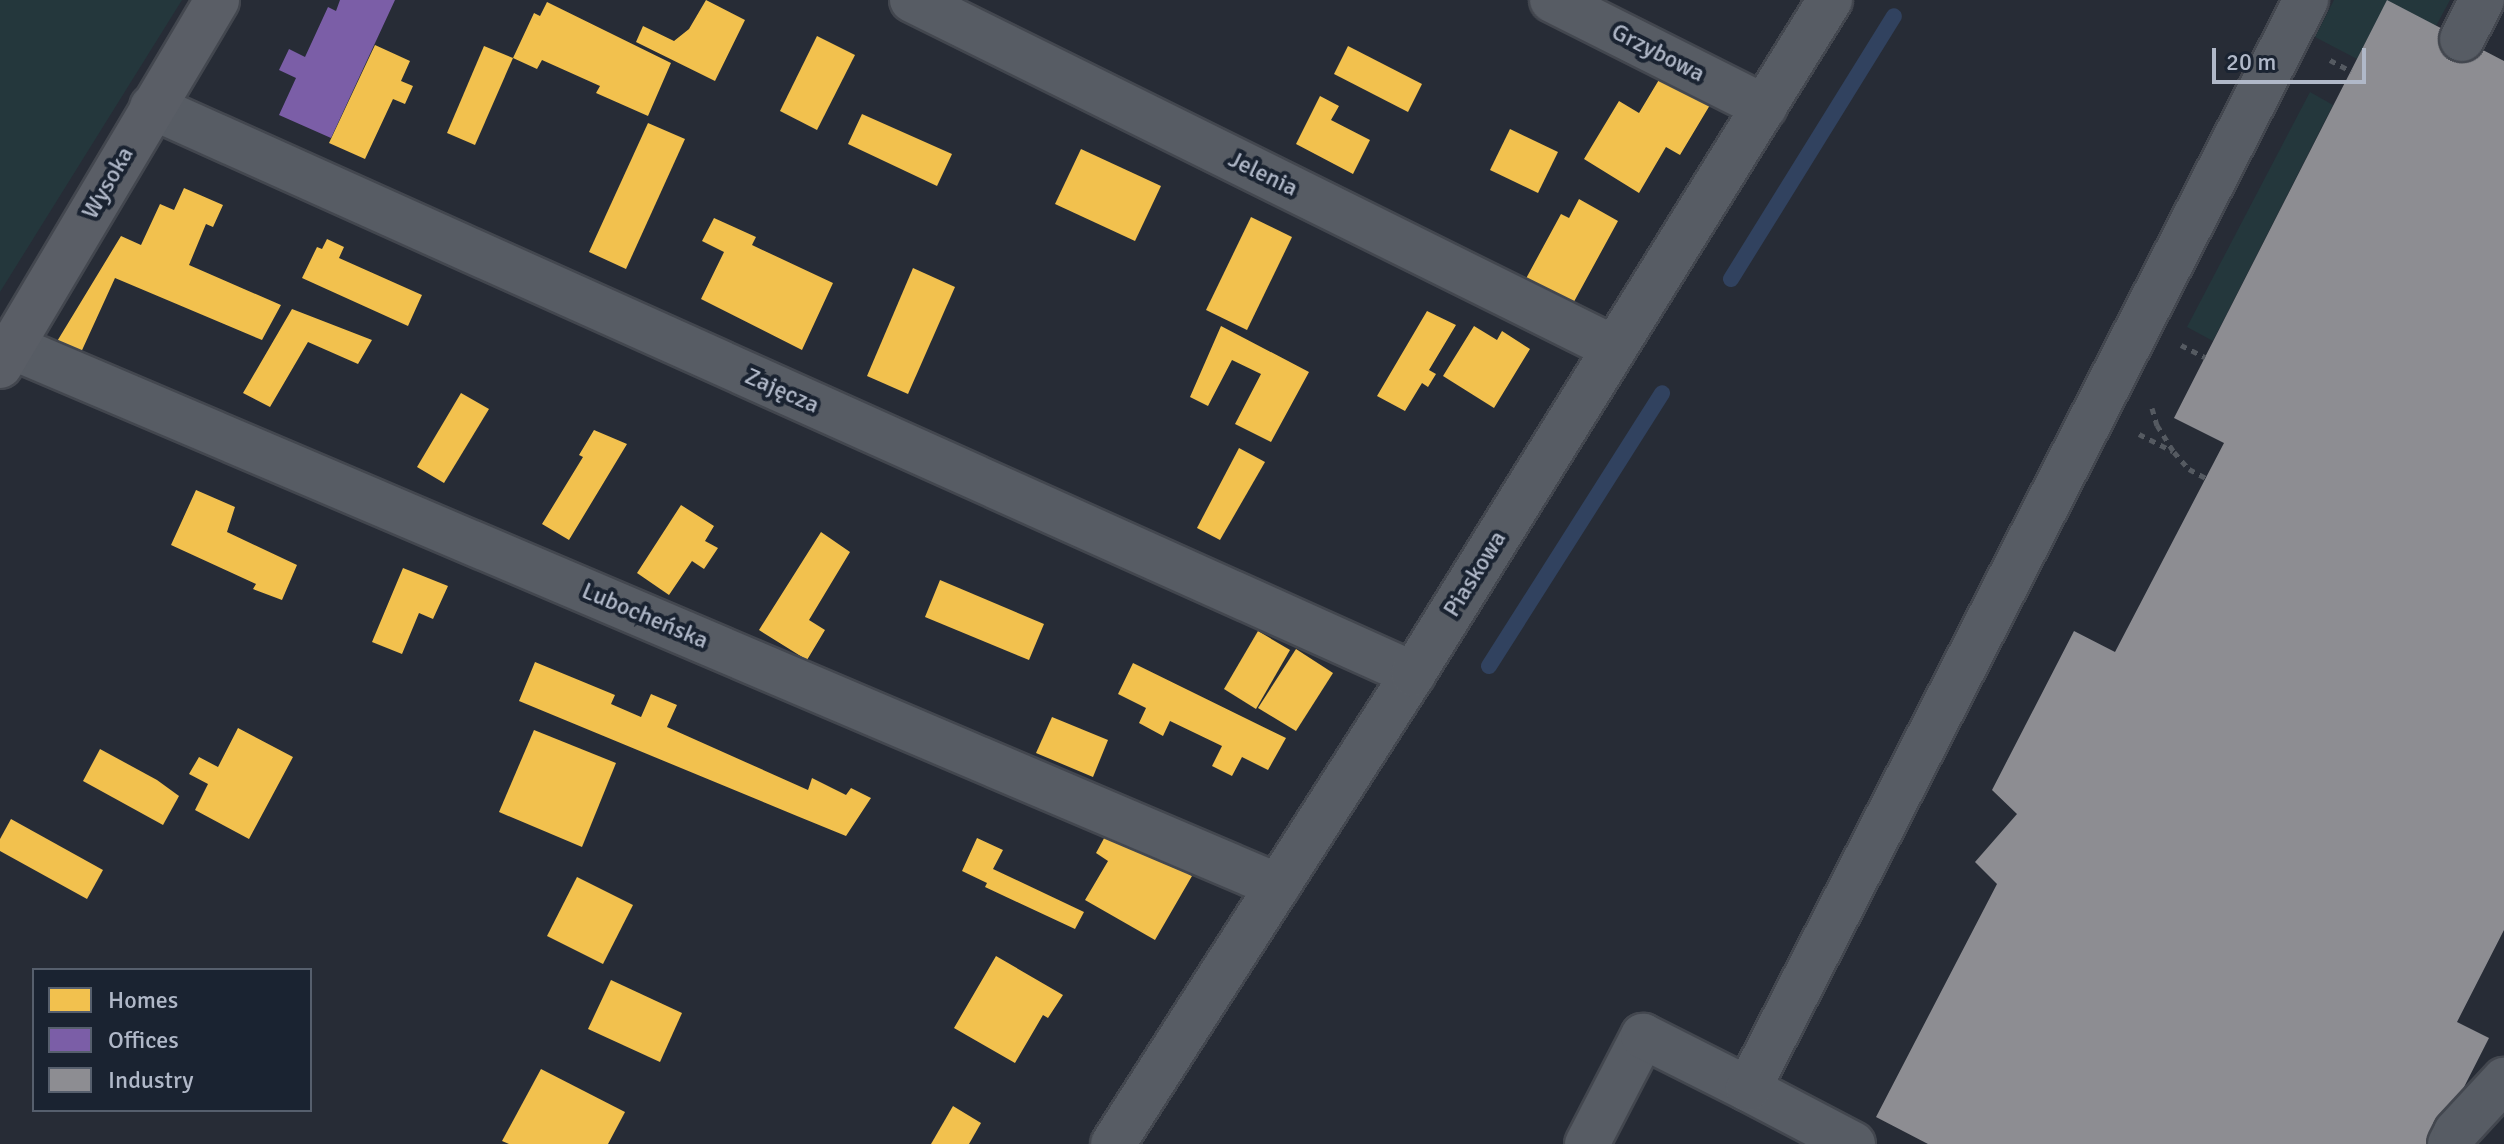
<!DOCTYPE html>
<meta charset="utf-8">
<style>
body{margin:0}
#map{position:relative;width:2504px;height:1144px;overflow:hidden;background:#272c36;font-family:Signika,sans-serif}
div>[style]{position:absolute}
[style*='--x']{left:calc(var(--x)*1px);top:calc(var(--y)*1px);width:calc(var(--w)*1px);rotate:calc(var(--a)*1deg)}
.green>*{inset:0;background:#24373c}
.homes>*{inset:0;background:#f2c14e}
.offices>*{inset:0;background:#7b5ea7}
.industry>*{inset:0;background:#8d8d92}
.stream>*{height:16px;margin:-8px;padding:0 8px;transform-origin:8px;border-radius:8px;background:#31425f}
.path>*{height:5px;margin-top:-2.5px;transform-origin:0;background:repeating-linear-gradient(90deg,#555a61 0 6px,transparent 0 12px)}
.roads{filter:drop-shadow(2px 0 #43474f) drop-shadow(-2px 0 #43474f) drop-shadow(0 2px #43474f) drop-shadow(0 -2px #43474f)}
.minor>*{height:44px;margin:-22px;padding:0 22px;transform-origin:22px;border-radius:22px;background:#575c64}
.major>*{height:44px;margin:-22px;padding:0 22px;transform-origin:22px;border-radius:22px;background:#5a5e66}
span{translate:-50% -50%;white-space:nowrap;text-align:center;line-height:1.15;-webkit-text-stroke:8px #1a2331;paint-order:stroke}
.street-label{font-size:24px;color:#b0b8c8}
.legend{position:absolute;left:32px;top:968px;width:280px;height:144px;box-sizing:border-box;background:#1a2331;border:2px solid #565f6d;margin:0;padding:10px 14px;list-style:none;font-size:24px;color:#b0b8c8}
.legend li{display:flex;align-items:center;gap:16px;height:40px}
.legend b{width:40px;border:2px solid #565f6d}
.scale{position:absolute;left:2212px;top:48px;width:154px;height:36px;box-sizing:border-box;border:4px solid #b0b8c8;border-top:0;padding-left:10px;font-size:24px;line-height:28px;white-space:nowrap;color:#b0b8c8;-webkit-text-stroke:6px #1a2331;paint-order:stroke}
</style>
<div id="map">
<div class="green">
<div style="clip-path:polygon(0 0,182px 0,0 292px)"></div>
<div style="clip-path:polygon(2334px 0,2450px 0,2436px 26px,2387px 1px,2357px 59px,2315px 37px)"></div>
<div style="clip-path:polygon(2310px 92px,2333px 105px,2213px 341px,2187px 327px)"></div>
</div>
<div class="homes">
<div style="clip-path:polygon(706px 0,745px 20px,715px 81px,636px 42px,643px 26px,674px 41px,689px 29px)"></div>
<div style="clip-path:polygon(547px 2px,671px 63px,648px 116px,596px 93px,600px 86px,542px 60px,537px 69px,513px 58px,534px 13px,540px 16px)"></div>
<div style="clip-path:polygon(817px 36px,855px 55px,817px 130px,780px 111px)"></div>
<div style="clip-path:polygon(375px 45px,410px 61px,401px 81px,413px 86px,405px 104px,393px 99px,365px 159px,329px 143px)"></div>
<div style="clip-path:polygon(484px 46px,513px 58px,475px 145px,447px 133px)"></div>
<div style="clip-path:polygon(1348px 46px,1422px 84px,1408px 112px,1334px 74px)"></div>
<div style="clip-path:polygon(1663px 73px,1713px 100px,1680px 155px,1666px 147px,1639px 193px,1584px 159px,1619px 101px,1639px 113px)"></div>
<div style="clip-path:polygon(1320px 96px,1339px 106px,1331px 120px,1370px 140px,1353px 174px,1296px 144px)"></div>
<div style="clip-path:polygon(862px 114px,952px 154px,937px 186px,848px 144px)"></div>
<div style="clip-path:polygon(648px 123px,685px 139px,626px 269px,589px 252px)"></div>
<div style="clip-path:polygon(1510px 129px,1558px 152px,1538px 193px,1490px 170px)"></div>
<div style="clip-path:polygon(1081px 149px,1161px 186px,1135px 241px,1055px 204px)"></div>
<div style="clip-path:polygon(184px 188px,223px 205px,213px 227px,206px 224px,189px 265px,281px 305px,262px 340px,115px 278px,78px 359px,53px 348px,121px 236px,141px 245px,160px 204px,174px 210px)"></div>
<div style="clip-path:polygon(1579px 199px,1618px 221px,1570px 309px,1523px 284px,1561px 214px,1569px 218px)"></div>
<div style="clip-path:polygon(1251px 217px,1292px 237px,1247px 330px,1206px 310px)"></div>
<div style="clip-path:polygon(714px 218px,756px 237px,752px 245px,833px 283px,802px 350px,701px 299px,724px 252px,702px 241px)"></div>
<div style="clip-path:polygon(327px 239px,344px 247px,339px 258px,422px 295px,408px 326px,302px 278px,317px 247px,322px 249px)"></div>
<div style="clip-path:polygon(913px 268px,955px 287px,908px 394px,867px 376px)"></div>
<div style="clip-path:polygon(292px 309px,372px 340px,358px 364px,308px 342px,270px 407px,243px 393px)"></div>
<div style="clip-path:polygon(1427px 311px,1456px 325px,1429px 370px,1436px 374px,1428px 387px,1422px 383px,1405px 411px,1377px 396px)"></div>
<div style="clip-path:polygon(1221px 326px,1309px 372px,1271px 442px,1235px 424px,1261px 374px,1232px 360px,1208px 406px,1190px 397px)"></div>
<div style="clip-path:polygon(1474px 326px,1497px 340px,1502px 331px,1530px 349px,1494px 408px,1443px 376px)"></div>
<div style="clip-path:polygon(461px 393px,489px 409px,444px 483px,417px 467px)"></div>
<div style="clip-path:polygon(594px 430px,627px 444px,569px 540px,542px 524px,583px 457px,579px 455px)"></div>
<div style="clip-path:polygon(1239px 448px,1265px 462px,1220px 540px,1197px 528px)"></div>
<div style="clip-path:polygon(196px 490px,235px 507px,227px 532px,297px 565px,282px 600px,253px 589px,256px 584px,171px 545px)"></div>
<div style="clip-path:polygon(681px 505px,714px 526px,705px 541px,718px 548px,704px 569px,692px 561px,669px 595px,637px 573px)"></div>
<div style="clip-path:polygon(821px 532px,850px 552px,809px 620px,825px 630px,807px 660px,759px 630px)"></div>
<div style="clip-path:polygon(403px 568px,448px 586px,433px 619px,419px 613px,402px 654px,372px 642px)"></div>
<div style="clip-path:polygon(940px 580px,1044px 624px,1029px 660px,925px 617px)"></div>
<div style="clip-path:polygon(1258px 631px,1290px 650px,1256px 709px,1224px 689px)"></div>
<div style="clip-path:polygon(1296px 649px,1333px 673px,1296px 731px,1258px 708px)"></div>
<div style="clip-path:polygon(535px 662px,615px 695px,611px 704px,641px 717px,651px 694px,677px 705px,667px 727px,808px 790px,812px 778px,846px 795px,851px 788px,871px 798px,846px 836px,797px 816px,519px 701px)"></div>
<div style="clip-path:polygon(1133px 663px,1286px 738px,1268px 770px,1242px 757px,1232px 776px,1212px 766px,1222px 746px,1170px 721px,1163px 736px,1139px 723px,1146px 708px,1118px 694px)"></div>
<div style="clip-path:polygon(1052px 717px,1108px 740px,1093px 777px,1036px 753px)"></div>
<div style="clip-path:polygon(238px 728px,293px 757px,249px 839px,195px 810px,208px 784px,189px 774px,199px 757px,218px 767px)"></div>
<div style="clip-path:polygon(534px 730px,616px 763px,582px 847px,499px 812px)"></div>
<div style="clip-path:polygon(100px 749px,157px 780px,179px 796px,163px 825px,83px 781px)"></div>
<div style="clip-path:polygon(11px 819px,103px 870px,87px 899px,0 851px,0 839px)"></div>
<div style="clip-path:polygon(1109px 829px,1192px 876px,1155px 940px,1085px 900px,1108px 861px,1096px 853px)"></div>
<div style="clip-path:polygon(977px 838px,1003px 850px,993px 869px,1084px 912px,1075px 929px,985px 887px,987px 883px,962px 871px)"></div>
<div style="clip-path:polygon(577px 877px,633px 905px,603px 964px,547px 936px)"></div>
<div style="clip-path:polygon(996px 956px,1063px 995px,1048px 1018px,1043px 1015px,1015px 1063px,954px 1028px)"></div>
<div style="clip-path:polygon(611px 980px,682px 1013px,660px 1062px,588px 1029px)"></div>
<div style="clip-path:polygon(541px 1069px,625px 1112px,608px 1144px,509px 1144px,502px 1141px)"></div>
<div style="clip-path:polygon(953px 1106px,981px 1123px,969px 1144px,931px 1144px)"></div>
</div>
<div class="offices">
<div style="clip-path:polygon(340px 0,395px 0,331px 138px,279px 115px,296px 78px,279px 70px,289px 49px,305px 57px,328px 7px,336px 11px)"></div>
</div>
<div class="industry">
<div style="clip-path:polygon(2387px 0,2504px 61px,2504px 930px,2457px 1022px,2489px 1038px,2435px 1144px,1928px 1144px,1876px 1117px,1997px 884px,1975px 862px,2017px 814px,1992px 790px,2074px 631px,2115px 652px,2224px 443px,2174px 418px)"></div>
</div>
<div class="stream">
<div style="--x:1731;--y:279;--w:309;--a:-58.2"></div>
<div style="--x:1489;--y:666;--w:323;--a:-57.6"></div>
</div>
<div class="path">
<div style="--x:2330;--y:60;--w:24;--a:28"></div>
<div style="--x:2181;--y:345;--w:27;--a:27"></div>
<div style="--x:2152;--y:408;--w:18;--a:74"></div>
<div style="--x:2157;--y:425;--w:32;--a:58"></div>
<div style="--x:2174;--y:452;--w:23;--a:49"></div>
<div style="--x:2189;--y:469;--w:19;--a:28"></div>
<div style="--x:2139;--y:434;--w:38;--a:27"></div>
</div>
<div class="roads">
<div class="minor">
<div style="--x:912;--y:0;--w:784;--a:26.37"></div>
<div style="--x:1552;--y:0;--w:238;--a:26.7"></div>
<div style="--x:2462;--y:39;--w:44;--a:-62.9"></div>
<div style="--x:152;--y:107;--w:1383;--a:24.21"></div>
<div style="--x:12;--y:347;--w:1376;--a:23.06"></div>
<div style="--x:1113;--y:1144;--w:558;--a:-57.45"></div>
<div style="--x:1413;--y:674;--w:793;--a:-58.26"></div>
<div style="--x:1587;--y:1144;--w:122;--a:-62.6"></div>
<div style="--x:1643;--y:1036;--w:118;--a:26.8"></div>
<div style="--x:1853;--y:1144;--w:119;--a:-152.4"></div>
<div style="--x:1748;--y:1089;--w:1224;--a:-62.87"></div>
<div style="--x:2450;--y:1144;--w:13;--a:-63"></div>
<div style="--x:2456;--y:1132;--w:71;--a:-47.3"></div>
</div>
<div class="major">
<div style="--x:0;--y:366;--w:425;--a:-59.3"></div>
</div>
</div>
<div class="street-label">
<span style="left:1658px;top:53px;rotate:27deg">Grzybowa</span>
<span style="left:1263px;top:174px;rotate:26deg">Jelenia</span>
<span style="left:108px;top:183px;rotate:-60deg">Wysoka</span>
<span style="left:782px;top:391px;rotate:24deg">Zajęcza</span>
<span style="left:1475px;top:574px;rotate:-58deg">Piaskowa</span>
<span style="left:645px;top:616px;rotate:23deg">Lubocheńska</span>
</div>
<ul class="legend">
<li><b style="height:22px;background:#f2c14e"></b>Homes</li>
<li><b style="height:22px;background:#7b5ea7"></b>Offices</li>
<li><b style="height:22px;background:#8d8d92"></b>Industry</li>
</ul>
<div class="scale">20 m</div>
</div>
